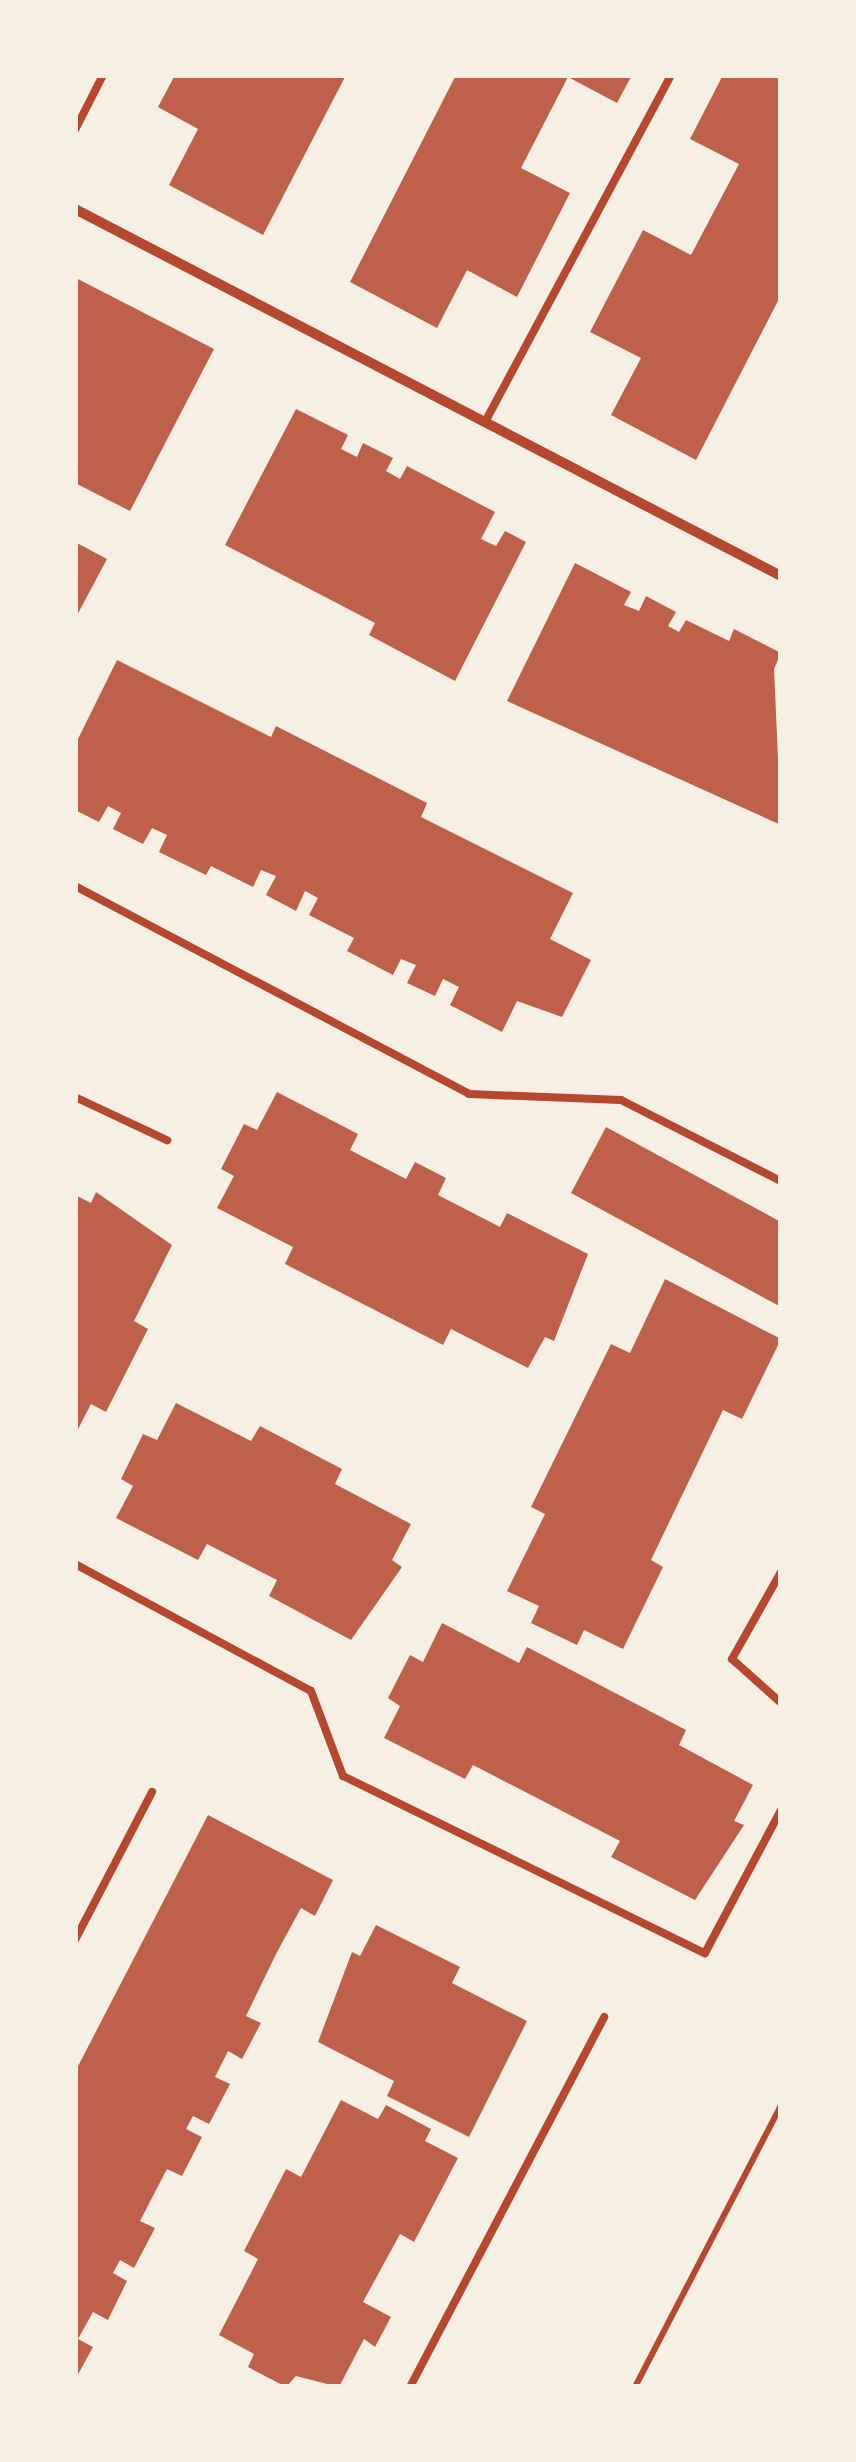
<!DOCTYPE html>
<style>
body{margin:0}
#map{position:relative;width:856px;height:2462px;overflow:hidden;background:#f6efe4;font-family:Montserrat,sans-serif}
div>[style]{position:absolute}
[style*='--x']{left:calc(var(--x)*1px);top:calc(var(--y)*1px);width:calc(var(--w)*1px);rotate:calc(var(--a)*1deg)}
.building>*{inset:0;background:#bf614a}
.path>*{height:6px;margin:-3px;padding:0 3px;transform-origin:3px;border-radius:3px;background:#b5482f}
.service>*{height:8px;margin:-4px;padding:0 4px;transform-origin:4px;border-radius:4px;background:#b5482f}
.minor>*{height:10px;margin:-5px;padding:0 5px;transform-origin:5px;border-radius:5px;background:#b5482f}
span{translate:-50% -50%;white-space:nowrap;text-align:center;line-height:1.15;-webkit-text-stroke:10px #f6efe4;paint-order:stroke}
.frame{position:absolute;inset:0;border:78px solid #f6efe4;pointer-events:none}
</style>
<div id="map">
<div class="building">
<div style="clip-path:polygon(175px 75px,346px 75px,263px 235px,169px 185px,198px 129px,158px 107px)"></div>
<div style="clip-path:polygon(456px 75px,632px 75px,617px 103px,568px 77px,521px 168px,570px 193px,517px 297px,467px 270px,437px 328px,350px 282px)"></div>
<div style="clip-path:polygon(723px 75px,781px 75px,781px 295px,696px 460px,611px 415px,641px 358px,590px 332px,643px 230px,691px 255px,739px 164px,690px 139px)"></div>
<div style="clip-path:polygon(76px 278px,214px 349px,130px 511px,75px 483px)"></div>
<div style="clip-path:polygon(296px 409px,348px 435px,341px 449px,357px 457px,363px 443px,393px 458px,386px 471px,400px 479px,407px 466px,495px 512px,481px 539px,496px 546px,505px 531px,526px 542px,455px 681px,369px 635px,375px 623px,225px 545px)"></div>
<div style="clip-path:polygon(75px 542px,107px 559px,75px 619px)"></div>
<div style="clip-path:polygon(575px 563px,631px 592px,624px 605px,639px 611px,646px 596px,676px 612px,668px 626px,679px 632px,686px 620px,729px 641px,734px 629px,781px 653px,774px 669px,781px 825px,507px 701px)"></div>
<div style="clip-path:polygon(117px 660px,271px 737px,276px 726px,427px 803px,421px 817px,573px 893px,550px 939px,591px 960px,562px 1017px,517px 1001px,502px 1032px,450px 1005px,459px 987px,443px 979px,435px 996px,407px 983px,416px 965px,401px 959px,393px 975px,347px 951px,354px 938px,309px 915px,318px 898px,305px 891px,296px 911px,266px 895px,276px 876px,261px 870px,253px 887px,211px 866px,206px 875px,159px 852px,167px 835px,152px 828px,143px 844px,113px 829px,121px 813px,108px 806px,99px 822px,75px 810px,75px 745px)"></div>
<div style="clip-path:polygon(277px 1092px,358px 1134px,350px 1150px,406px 1179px,415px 1162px,446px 1178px,438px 1195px,500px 1227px,507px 1213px,588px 1254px,554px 1341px,545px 1337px,528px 1368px,451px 1329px,443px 1345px,285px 1264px,293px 1247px,217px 1208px,234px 1176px,221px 1169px,244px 1124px,257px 1130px)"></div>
<div style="clip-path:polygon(606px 1127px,781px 1222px,781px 1307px,571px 1193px)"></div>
<div style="clip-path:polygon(96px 1192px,172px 1245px,134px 1321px,148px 1329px,106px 1412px,91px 1404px,75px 1435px,75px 1195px,91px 1203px)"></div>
<div style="clip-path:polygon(665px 1279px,781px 1339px,742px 1419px,723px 1410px,651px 1560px,663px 1567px,623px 1649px,584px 1630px,577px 1645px,531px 1623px,539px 1606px,507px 1591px,545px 1514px,531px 1507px,611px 1344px,630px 1353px)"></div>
<div style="clip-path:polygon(176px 1403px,251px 1441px,260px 1426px,342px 1469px,335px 1484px,411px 1524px,392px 1560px,402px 1567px,351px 1640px,269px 1596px,277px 1580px,207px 1544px,198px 1560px,116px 1518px,133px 1486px,121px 1479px,143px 1434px,157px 1440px)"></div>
<div style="clip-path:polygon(442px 1623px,519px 1663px,527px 1647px,686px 1730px,679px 1745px,753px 1785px,734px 1821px,744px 1825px,695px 1900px,611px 1857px,620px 1841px,473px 1765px,465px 1779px,384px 1738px,400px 1706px,388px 1698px,410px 1655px,423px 1662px)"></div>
<div style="clip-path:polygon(208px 1815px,333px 1880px,315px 1916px,301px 1908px,276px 1954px,246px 2016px,261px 2023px,242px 2059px,228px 2051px,215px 2077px,230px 2084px,209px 2124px,193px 2116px,186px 2129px,202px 2137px,182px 2176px,167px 2169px,140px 2221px,155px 2228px,134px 2268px,120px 2260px,113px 2273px,127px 2281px,108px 2320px,93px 2312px,78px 2339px,93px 2347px,75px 2380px,75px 2072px)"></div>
<div style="clip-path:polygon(376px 1925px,460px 1967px,452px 1983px,527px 2021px,469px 2137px,387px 2096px,394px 2081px,318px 2042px,352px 1952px,360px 1956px)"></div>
<div style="clip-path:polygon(341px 2100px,378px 2119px,386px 2105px,431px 2129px,425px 2141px,458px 2158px,414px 2242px,400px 2234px,363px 2302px,391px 2317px,375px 2347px,364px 2339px,339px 2387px,296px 2376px,286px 2387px,248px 2367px,254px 2354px,219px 2335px,258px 2259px,244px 2251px,286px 2169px,301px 2177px)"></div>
</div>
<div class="path">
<div style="--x:635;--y:2387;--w:318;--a:-62.6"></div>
</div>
<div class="service">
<div style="--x:75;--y:130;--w:62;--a:-63"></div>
<div style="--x:485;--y:422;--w:394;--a:-61.8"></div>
<div style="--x:75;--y:886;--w:446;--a:27.8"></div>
<div style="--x:469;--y:1094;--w:152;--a:2.3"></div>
<div style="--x:621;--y:1100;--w:179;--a:26.9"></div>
<div style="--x:75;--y:1097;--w:102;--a:25.1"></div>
<div style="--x:75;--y:1564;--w:268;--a:28.3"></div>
<div style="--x:311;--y:1691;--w:91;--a:69.4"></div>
<div style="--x:343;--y:1776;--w:403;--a:26.1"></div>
<div style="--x:705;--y:1953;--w:162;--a:-62"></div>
<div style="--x:781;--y:1572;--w:100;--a:119.4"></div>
<div style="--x:732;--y:1659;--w:66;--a:41.9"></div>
<div style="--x:75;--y:1940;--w:167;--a:-62.5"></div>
<div style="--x:410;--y:2387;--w:418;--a:-62.3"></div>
</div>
<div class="minor">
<div style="--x:75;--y:209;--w:796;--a:27.47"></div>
</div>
<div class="frame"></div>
</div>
